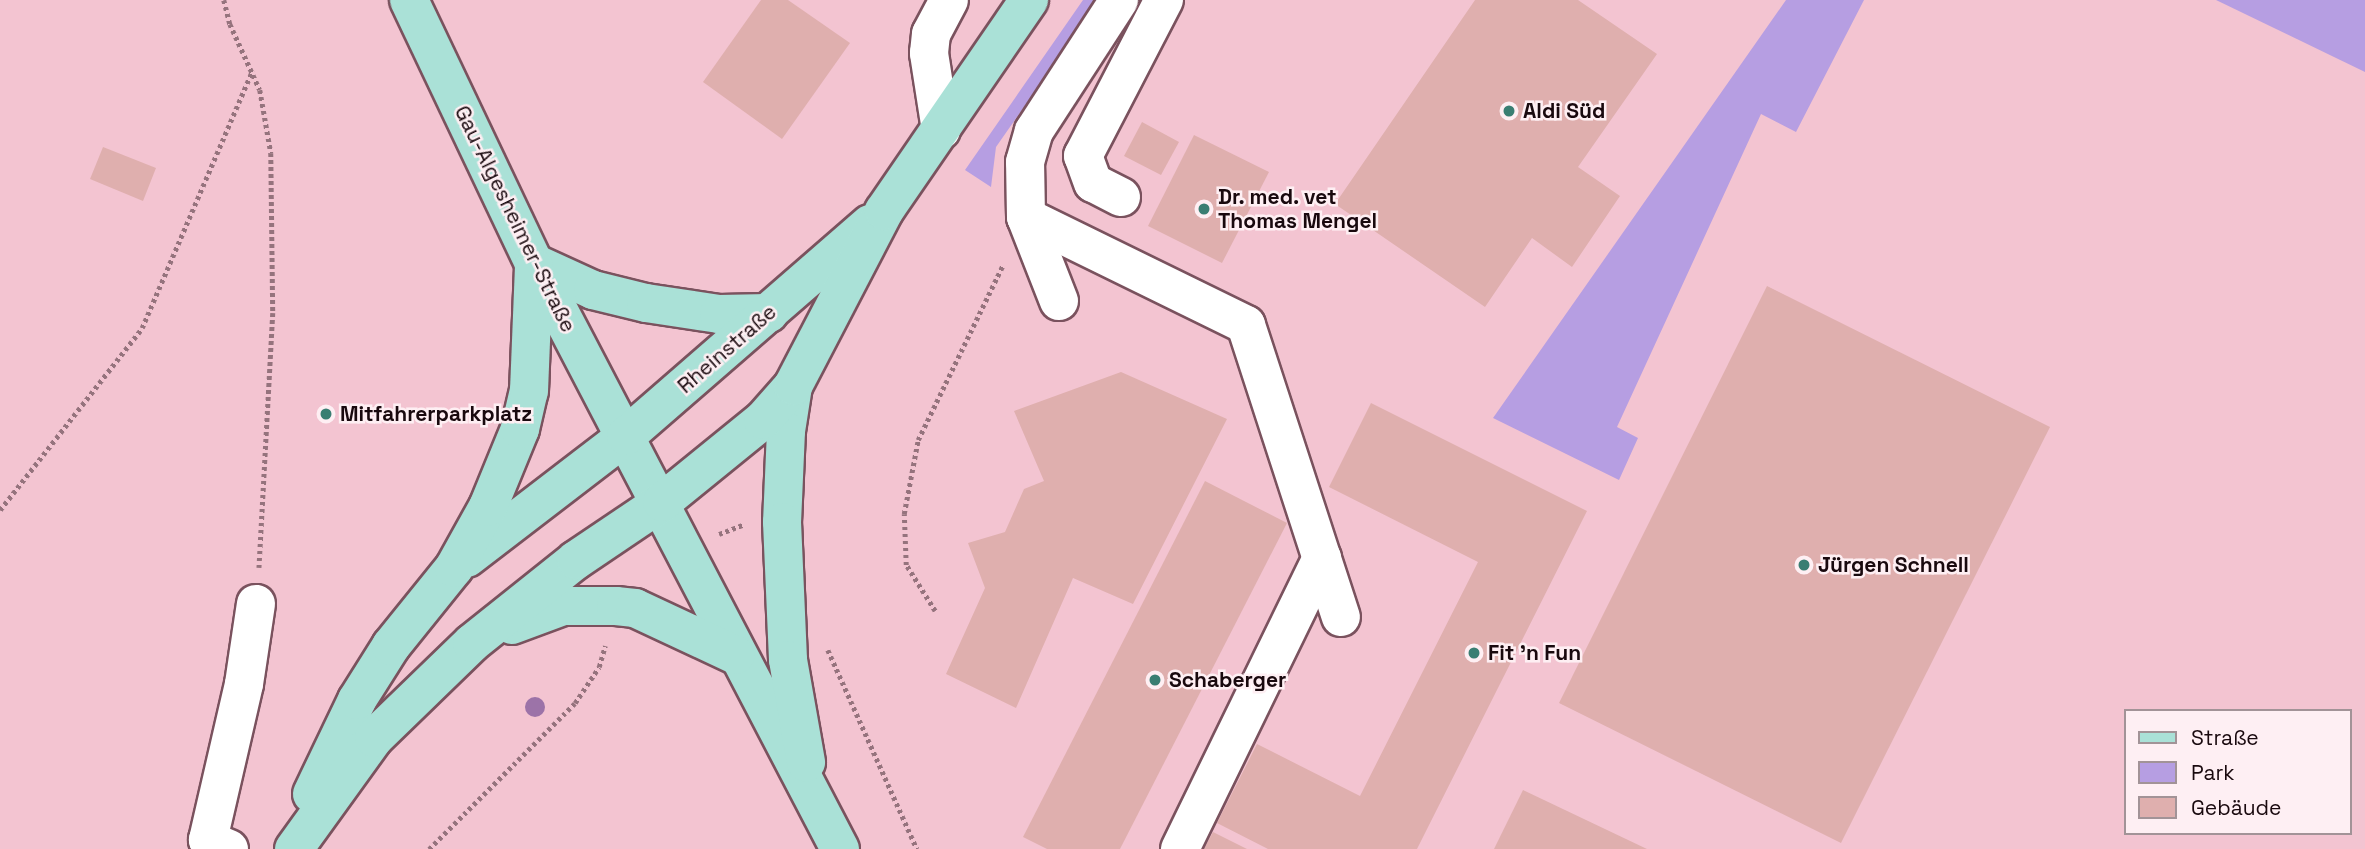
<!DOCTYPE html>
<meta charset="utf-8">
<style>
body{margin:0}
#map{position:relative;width:2365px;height:849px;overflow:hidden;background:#f3c4d1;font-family:"Space Grotesk",sans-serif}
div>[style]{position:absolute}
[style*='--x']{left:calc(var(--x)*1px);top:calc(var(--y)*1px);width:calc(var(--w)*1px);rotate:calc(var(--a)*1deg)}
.green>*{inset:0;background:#b69ee2}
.building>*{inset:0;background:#dfafae}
.path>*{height:4.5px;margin-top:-2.25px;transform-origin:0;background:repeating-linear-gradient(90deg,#95737d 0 3.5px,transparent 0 7px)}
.roads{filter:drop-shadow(2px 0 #7a525e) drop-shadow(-2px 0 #7a525e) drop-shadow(0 2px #7a525e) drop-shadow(0 -2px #7a525e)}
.minor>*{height:38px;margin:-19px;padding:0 19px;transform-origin:19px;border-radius:19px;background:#fff}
.major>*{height:38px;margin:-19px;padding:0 19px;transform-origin:19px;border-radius:19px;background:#aae1d7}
.trees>*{width:20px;height:20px;margin:-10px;border-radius:50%;background:#9c73a8}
.dots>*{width:19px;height:19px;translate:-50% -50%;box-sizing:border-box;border:4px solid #feeff3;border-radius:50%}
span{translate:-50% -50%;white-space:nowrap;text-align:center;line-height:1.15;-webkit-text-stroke:5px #feeff3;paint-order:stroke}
.poi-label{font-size:21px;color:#19090e;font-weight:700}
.left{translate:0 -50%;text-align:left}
.street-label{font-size:21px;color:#19090e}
.legend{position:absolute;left:2124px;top:709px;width:228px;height:126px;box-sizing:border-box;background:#feeff3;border:2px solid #a29397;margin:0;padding:9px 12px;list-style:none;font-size:21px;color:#19090e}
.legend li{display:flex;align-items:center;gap:14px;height:35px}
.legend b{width:35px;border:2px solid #a29397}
</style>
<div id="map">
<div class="green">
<div style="clip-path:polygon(1083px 0,1099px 0,996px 147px,991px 187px,965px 170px)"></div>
<div style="clip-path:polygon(1786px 0,1864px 0,1796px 132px,1761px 114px,1617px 427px,1638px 438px,1619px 480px,1493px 418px)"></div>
<div style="clip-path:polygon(2216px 0,2365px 0,2365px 72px)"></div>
</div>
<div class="building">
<div style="clip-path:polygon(761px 0,788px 0,850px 43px,782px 139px,703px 82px)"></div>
<div style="clip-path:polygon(1475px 0,1578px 0,1657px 54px,1578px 167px,1620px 196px,1572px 267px,1532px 238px,1485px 307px,1335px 204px)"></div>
<div style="clip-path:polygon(1142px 122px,1179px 142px,1161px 175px,1124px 156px)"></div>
<div style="clip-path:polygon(1194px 135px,1269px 172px,1222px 263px,1148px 226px)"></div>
<div style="clip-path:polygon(103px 147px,156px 168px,143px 201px,90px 179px)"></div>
<div style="clip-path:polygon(1767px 286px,2050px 427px,1841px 843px,1559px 703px)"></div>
<div style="clip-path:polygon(1121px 372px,1227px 419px,1133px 604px,1073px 578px,1016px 708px,946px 674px,985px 588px,968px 543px,1005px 532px,1024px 489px,1044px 481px,1014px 411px)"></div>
<div style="clip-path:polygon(1371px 403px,1587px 511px,1417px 849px,1268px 849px,1217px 823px,1257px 744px,1360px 796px,1478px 562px,1329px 487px)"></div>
<div style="clip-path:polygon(1205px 481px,1287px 523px,1120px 849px,1047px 849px,1023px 837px)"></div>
<div style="clip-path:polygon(1523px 790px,1647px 849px,1494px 849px)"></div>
<div style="clip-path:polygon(1213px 832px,1247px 849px,1204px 849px)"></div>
</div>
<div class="path">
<div style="--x:224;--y:0;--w:25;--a:76"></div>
<div style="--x:230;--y:24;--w:72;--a:65.6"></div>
<div style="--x:260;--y:90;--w:64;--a:80.1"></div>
<div style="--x:271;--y:153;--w:160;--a:89.3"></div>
<div style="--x:273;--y:313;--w:255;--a:93.1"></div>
<div style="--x:0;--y:510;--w:231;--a:-52"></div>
<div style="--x:142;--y:328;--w:280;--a:-66.8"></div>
<div style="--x:719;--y:534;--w:26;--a:-21"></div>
<div style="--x:935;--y:611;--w:54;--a:-122.2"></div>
<div style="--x:906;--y:565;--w:51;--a:-92.2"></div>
<div style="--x:904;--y:514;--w:75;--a:-79.3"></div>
<div style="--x:918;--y:440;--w:195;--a:-64.1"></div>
<div style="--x:828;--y:650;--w:218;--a:65.9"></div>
<div style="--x:429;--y:849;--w:206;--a:-45"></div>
<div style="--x:575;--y:703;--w:43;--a:-56.3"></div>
<div style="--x:599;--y:667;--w:22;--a:-74"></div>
</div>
<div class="roads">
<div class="minor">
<div style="--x:941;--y:130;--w:78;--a:-98.9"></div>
<div style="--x:929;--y:53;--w:19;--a:-84"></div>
<div style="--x:931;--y:34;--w:38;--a:-62"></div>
<div style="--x:1121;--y:197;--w:31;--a:-153"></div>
<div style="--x:1093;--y:183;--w:29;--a:-110"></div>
<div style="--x:1083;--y:156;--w:176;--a:-62.6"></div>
<div style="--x:1026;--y:217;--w:245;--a:26.1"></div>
<div style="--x:1246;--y:325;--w:307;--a:72"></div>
<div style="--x:1059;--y:301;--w:90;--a:-111.4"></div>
<div style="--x:1026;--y:217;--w:55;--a:-91"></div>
<div style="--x:1025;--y:162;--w:32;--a:-74"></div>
<div style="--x:1034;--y:131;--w:156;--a:-57"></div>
<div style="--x:229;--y:849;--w:23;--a:-157"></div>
<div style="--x:208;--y:840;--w:160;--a:-77"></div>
<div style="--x:244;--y:684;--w:81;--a:-81.5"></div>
<div style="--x:1180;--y:849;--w:324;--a:-64"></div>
</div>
<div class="major">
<div style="--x:409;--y:0;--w:291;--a:64.6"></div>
<div style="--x:534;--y:263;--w:661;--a:62.43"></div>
<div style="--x:534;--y:263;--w:65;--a:24.6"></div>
<div style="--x:593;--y:290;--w:55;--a:13.8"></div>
<div style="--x:646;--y:303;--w:74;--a:8.6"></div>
<div style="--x:719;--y:314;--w:50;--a:-1.1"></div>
<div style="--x:793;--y:386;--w:46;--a:98.8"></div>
<div style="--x:786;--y:431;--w:91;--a:92.5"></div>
<div style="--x:782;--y:522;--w:138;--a:87.5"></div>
<div style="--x:788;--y:660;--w:104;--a:80"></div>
<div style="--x:467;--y:558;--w:200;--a:-37.5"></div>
<div style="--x:626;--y:436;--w:323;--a:-41"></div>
<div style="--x:512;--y:625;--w:54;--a:-20.4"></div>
<div style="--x:563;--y:606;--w:53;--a:0"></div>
<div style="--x:616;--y:606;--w:19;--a:6"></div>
<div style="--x:635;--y:608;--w:111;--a:25"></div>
<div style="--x:312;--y:794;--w:104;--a:-64.4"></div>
<div style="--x:357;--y:700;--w:64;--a:-57.8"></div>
<div style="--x:391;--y:646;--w:100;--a:-51.1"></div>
<div style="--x:454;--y:568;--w:70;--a:-60.9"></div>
<div style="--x:488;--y:507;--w:84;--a:-67.7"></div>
<div style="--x:520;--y:429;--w:39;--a:-77"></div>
<div style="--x:529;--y:391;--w:123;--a:-87.7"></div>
<div style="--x:294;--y:849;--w:137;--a:-54.2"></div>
<div style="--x:374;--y:738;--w:136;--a:-44.1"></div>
<div style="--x:472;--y:643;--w:133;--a:-38.6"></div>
<div style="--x:576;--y:560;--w:104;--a:-34"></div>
<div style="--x:662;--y:502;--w:130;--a:-39.1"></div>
<div style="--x:763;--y:420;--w:45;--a:-48.6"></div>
<div style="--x:793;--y:386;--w:197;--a:-62.5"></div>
<div style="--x:884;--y:211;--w:256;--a:-55.5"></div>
</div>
</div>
<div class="trees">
<div style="left:535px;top:707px"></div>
</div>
<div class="dots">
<div style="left:1509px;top:111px;background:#3a7e72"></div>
<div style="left:1204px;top:209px;background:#3a7e72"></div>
<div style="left:326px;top:414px;background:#3a7e72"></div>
<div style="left:1804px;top:565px;background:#3a7e72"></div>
<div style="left:1474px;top:653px;background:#3a7e72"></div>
<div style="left:1155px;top:680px;background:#3a7e72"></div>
</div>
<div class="poi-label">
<span class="left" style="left:1523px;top:111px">Aldi Süd</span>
<span class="left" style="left:1218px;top:209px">Dr. med. vet<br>Thomas Mengel</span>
<span class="left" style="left:340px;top:414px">Mitfahrerparkplatz</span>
<span class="left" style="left:1818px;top:565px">Jürgen Schnell</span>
<span class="left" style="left:1488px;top:653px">Fit 'n Fun</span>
<span class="left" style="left:1169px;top:680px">Schaberger</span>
</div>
<div class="street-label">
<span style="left:515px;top:219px;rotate:64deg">Gau-Algesheimer-Straße</span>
<span style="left:727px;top:349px;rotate:-41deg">Rheinstraße</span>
</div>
<ul class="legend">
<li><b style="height:9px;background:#aae1d7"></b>Straße</li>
<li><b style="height:19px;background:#b69ee2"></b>Park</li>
<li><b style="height:19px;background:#dfafae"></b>Gebäude</li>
</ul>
</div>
